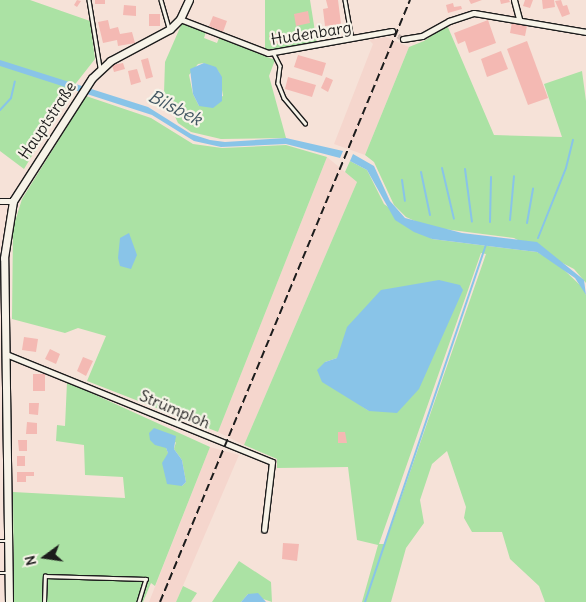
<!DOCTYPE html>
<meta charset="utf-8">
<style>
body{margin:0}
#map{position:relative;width:586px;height:602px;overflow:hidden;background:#f6e2d8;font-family:Delius,sans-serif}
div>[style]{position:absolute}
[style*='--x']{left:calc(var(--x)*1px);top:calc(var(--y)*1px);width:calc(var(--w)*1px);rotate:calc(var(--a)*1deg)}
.built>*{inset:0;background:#f5d6cd}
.green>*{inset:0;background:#abe2a4}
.water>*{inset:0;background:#89c4e8}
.stream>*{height:2px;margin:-1px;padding:0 1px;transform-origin:1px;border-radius:1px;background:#89c4e8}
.building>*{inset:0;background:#f4b9b3}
.street-tunnel>*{height:5px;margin-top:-2.5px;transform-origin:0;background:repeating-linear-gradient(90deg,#cabab2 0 5px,transparent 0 7.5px)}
.roads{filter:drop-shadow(1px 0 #1c1c1c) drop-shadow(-1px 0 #1c1c1c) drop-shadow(0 1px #1c1c1c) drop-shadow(0 -1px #1c1c1c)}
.lane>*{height:2.5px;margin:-1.25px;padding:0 1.25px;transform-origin:1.25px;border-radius:1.25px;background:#f7f3e8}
.street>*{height:5px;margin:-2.5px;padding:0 2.5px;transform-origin:2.5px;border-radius:2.5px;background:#f7f3e8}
.secondary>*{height:7px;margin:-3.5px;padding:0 3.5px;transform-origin:3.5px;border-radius:3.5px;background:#f7f3e8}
.rail>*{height:2px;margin-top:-1px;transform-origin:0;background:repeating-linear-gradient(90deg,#1c1c1c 0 8px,transparent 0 12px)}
span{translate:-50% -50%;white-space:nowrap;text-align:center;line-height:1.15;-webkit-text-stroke:4.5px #f7f3e8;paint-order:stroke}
.street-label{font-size:16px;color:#1c1c1c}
.water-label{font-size:18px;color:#425763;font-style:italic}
.north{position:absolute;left:20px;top:532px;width:50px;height:50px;-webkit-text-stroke:4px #f7f3e8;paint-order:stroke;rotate:256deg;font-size:14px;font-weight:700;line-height:20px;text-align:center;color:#1c1c1c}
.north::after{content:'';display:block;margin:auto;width:18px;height:22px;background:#1c1c1c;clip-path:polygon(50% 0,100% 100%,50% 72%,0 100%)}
</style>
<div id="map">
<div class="built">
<div style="clip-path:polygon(386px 37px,409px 47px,365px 155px,334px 144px,373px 44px,369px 40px)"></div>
<div style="clip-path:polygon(327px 157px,357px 182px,244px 445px,218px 432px)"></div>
<div style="clip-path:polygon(210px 447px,239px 455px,176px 602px,149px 602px)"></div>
</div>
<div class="green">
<div style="clip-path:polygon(0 0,30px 0,90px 21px,95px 59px,73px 87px,24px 169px,0 151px)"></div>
<div style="clip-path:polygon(265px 0,310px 0,317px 44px,274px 51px,265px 49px)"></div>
<div style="clip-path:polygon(evenodd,182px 23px,206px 32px,204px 38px,217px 43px,219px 38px,275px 60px,269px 76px,286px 138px,221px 139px,191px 132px,178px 123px,164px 93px,165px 62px,182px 23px,204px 63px,219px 72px,223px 96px,199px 106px,193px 94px,189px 75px,198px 64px,204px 63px)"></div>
<div style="clip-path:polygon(447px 25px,494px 135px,562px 137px,544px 84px,582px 71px,586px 101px,586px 283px,574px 269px,514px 238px,428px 227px,406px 217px,394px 205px,374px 162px,365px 155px,409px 47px,424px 41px)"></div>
<div style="clip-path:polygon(86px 96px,151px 118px,193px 144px,222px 148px,286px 145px,327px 157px,218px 432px,87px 381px,106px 336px,78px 328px,65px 333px,12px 319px,13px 228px,22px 199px)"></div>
<div style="clip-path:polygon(evenodd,350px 161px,367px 170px,384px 204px,432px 239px,537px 252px,559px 265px,583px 288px,586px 295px,586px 602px,545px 602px,539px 586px,510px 559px,502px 532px,472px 532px,464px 518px,466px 507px,447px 451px,432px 464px,420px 500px,424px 523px,406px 548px,391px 602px,362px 602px,378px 545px,357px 540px,348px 467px,277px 468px,277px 459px,244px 445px,357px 182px,345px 172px,350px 161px,481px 253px,486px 254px,385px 544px,379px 544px,481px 253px,350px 161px,337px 358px,369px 411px,347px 396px,325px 362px,337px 358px)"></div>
<div style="clip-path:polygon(evenodd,67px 382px,210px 447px,155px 586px,151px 583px,143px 602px,14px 602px,13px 492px,125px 498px,123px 477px,85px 475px,84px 445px,56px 441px,57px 425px,65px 426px,67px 382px,176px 442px,174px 449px,182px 460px,186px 482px,182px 486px,166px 448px,176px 442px)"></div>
<div style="clip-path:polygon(239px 561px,271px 582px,272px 602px,248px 594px,241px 602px,212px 602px)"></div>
<div style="clip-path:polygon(183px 586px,197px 593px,191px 602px,176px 602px)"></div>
</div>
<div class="water">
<div style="clip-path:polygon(0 60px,148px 107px,191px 134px,210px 140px,225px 142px,286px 138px,343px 151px,340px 158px,286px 144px,221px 147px,194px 141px,152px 115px,0 66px)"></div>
<div style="clip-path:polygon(204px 63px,216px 67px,222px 77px,222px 101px,213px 108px,199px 106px,193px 94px,190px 69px)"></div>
<div style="clip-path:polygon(353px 154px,374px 166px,390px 201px,405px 218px,462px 233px,537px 242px,584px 280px,586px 295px,575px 278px,537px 252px,432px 239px,414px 232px,395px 220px,367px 170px,350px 161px)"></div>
<div style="clip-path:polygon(129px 233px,137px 255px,131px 269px,120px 266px,118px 258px,120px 238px)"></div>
<div style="clip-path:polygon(439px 280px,460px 285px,463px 290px,419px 389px,397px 413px,369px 411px,322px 382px,317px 370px,325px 362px,337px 358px,347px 327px,381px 290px)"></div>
<div style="clip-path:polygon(154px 428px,176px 436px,174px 449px,182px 460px,186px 482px,182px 486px,167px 484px,162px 463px,168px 453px,166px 448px,155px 445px,150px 440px,149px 433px)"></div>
<div style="clip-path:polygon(258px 593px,266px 602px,241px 602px,248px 594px)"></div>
</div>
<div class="stream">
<div style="--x:0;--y:110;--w:16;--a:-47"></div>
<div style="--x:11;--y:98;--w:17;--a:-77"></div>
<div style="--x:442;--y:168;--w:52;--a:76.8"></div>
<div style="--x:465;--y:169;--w:53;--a:82.5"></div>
<div style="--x:421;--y:172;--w:44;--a:78.2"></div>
<div style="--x:402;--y:180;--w:21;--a:82"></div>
<div style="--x:510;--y:220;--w:44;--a:-84.8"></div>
<div style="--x:490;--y:222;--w:45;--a:-88.7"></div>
<div style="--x:527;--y:223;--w:35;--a:-80"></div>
<div style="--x:538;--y:238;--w:75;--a:-68.2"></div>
<div style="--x:566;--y:168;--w:29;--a:-76"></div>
<div style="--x:365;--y:602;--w:378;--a:-71.3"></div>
</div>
<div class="building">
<div style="clip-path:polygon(77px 0,81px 1px,77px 7px,74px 5px)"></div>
<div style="clip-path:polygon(95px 0,105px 0,105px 4px,95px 4px)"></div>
<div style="clip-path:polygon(326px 0,338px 0,341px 24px,325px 26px,323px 9px,328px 8px)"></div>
<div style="clip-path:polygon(469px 0,482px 0,471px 4px)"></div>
<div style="clip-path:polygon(500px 0,509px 0,510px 2px,501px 4px)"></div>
<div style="clip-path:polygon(525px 0,533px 0,530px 8px,523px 6px)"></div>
<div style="clip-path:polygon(542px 0,554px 0,555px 7px,543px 9px)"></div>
<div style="clip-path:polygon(561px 0,563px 6px,567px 5px,570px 14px,562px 17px,555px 1px)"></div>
<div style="clip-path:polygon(453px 3px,454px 7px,461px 6px,462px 9px,448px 13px,446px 5px)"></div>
<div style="clip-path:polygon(124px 5px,136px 6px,136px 16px,123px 15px)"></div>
<div style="clip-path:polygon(308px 11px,310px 23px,296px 26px,294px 14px)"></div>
<div style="clip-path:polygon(149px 14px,160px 14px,160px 26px,149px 26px)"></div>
<div style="clip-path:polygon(213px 16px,227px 21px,223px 32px,209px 26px)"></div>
<div style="clip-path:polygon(108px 20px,110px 29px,118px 27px,120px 34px,132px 32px,135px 43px,118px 46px,117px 40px,103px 43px,98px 22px)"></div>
<div style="clip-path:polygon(488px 20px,496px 43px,469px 53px,465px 41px,458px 44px,454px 33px)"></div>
<div style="clip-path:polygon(512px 22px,527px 26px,525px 36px,510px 33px)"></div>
<div style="clip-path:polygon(279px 33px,281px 43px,271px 45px,269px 35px)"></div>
<div style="clip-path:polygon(527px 41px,548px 98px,528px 105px,507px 49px)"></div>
<div style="clip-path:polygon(501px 51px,508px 69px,487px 77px,481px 59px)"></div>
<div style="clip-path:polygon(298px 55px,326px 63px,322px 76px,294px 67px)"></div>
<div style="clip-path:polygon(148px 58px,153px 77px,146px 79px,141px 60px)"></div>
<div style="clip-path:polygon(123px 63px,125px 69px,114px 72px,112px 65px)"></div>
<div style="clip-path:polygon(137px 69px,141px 82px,131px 85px,128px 71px)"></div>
<div style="clip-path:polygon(288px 77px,316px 85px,312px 97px,285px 89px)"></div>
<div style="clip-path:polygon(326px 77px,333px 80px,328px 92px,321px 88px)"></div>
<div style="clip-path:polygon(24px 337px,38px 339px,36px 352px,22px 350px)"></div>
<div style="clip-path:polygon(50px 349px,60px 354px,56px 364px,45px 359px)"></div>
<div style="clip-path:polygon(83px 357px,93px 361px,86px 376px,77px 371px)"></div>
<div style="clip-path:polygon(33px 374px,45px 374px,45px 391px,33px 391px)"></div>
<div style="clip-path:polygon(29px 403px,39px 403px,38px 415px,29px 414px)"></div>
<div style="clip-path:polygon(27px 422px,37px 423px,37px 434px,26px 434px)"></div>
<div style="clip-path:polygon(338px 432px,345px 432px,347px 443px,338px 443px)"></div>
<div style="clip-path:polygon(18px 440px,27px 440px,27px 451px,19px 451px)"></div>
<div style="clip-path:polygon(17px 456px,25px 456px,25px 466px,17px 466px)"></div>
<div style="clip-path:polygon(17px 472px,34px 472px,34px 476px,26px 476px,26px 482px,17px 482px)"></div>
<div style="clip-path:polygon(283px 543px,299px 544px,297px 561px,282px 559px)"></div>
</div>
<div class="street-tunnel">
<div style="--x:392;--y:31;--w:14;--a:36"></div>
</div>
<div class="roads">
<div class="lane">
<div style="--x:89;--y:0;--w:68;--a:80.7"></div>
<div style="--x:161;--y:0;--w:29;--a:74"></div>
<div style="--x:345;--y:0;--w:39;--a:80"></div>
<div style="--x:274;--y:54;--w:13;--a:63"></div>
<div style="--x:280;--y:66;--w:17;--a:97"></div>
<div style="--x:278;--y:83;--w:16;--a:68"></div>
<div style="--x:284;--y:98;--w:33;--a:50"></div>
<div style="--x:0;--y:541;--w:7;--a:0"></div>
<div style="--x:0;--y:573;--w:7;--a:0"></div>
<div style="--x:44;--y:602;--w:26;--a:-88"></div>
<div style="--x:45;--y:576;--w:101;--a:1.7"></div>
<div style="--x:146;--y:579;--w:24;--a:107"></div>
</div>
<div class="street">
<div style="--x:514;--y:0;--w:20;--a:75"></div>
<div style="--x:180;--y:19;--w:94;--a:21.1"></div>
<div style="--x:268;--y:53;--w:126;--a:-10.1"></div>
<div style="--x:403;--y:39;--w:19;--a:-9"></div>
<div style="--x:422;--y:36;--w:31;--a:-29"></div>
<div style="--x:449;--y:21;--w:26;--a:-18"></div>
<div style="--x:474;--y:13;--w:114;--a:9.6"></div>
<div style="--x:0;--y:201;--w:13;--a:0"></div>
<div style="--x:6;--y:354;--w:287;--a:22.1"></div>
<div style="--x:272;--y:462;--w:68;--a:96.7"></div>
</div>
<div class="secondary">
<div style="--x:9;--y:602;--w:344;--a:-90.8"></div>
<div style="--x:4;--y:258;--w:58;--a:-81"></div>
<div style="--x:13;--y:201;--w:146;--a:-57.3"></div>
<div style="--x:92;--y:78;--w:25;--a:-43"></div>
<div style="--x:110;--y:61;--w:68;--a:-28.1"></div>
<div style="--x:170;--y:29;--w:14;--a:-45"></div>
<div style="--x:180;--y:19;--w:21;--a:-65"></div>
</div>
</div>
<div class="rail">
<div style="--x:160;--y:602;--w:652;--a:-67.45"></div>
</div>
<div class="street-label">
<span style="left:311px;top:33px;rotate:-9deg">Hudenbarg</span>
<span style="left:47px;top:120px;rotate:-56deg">Hauptstraße</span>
<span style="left:175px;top:409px;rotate:23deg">Strümploh</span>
</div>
<div class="water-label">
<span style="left:175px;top:108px;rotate:27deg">Bilsbek</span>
</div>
<div class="north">N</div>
</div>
